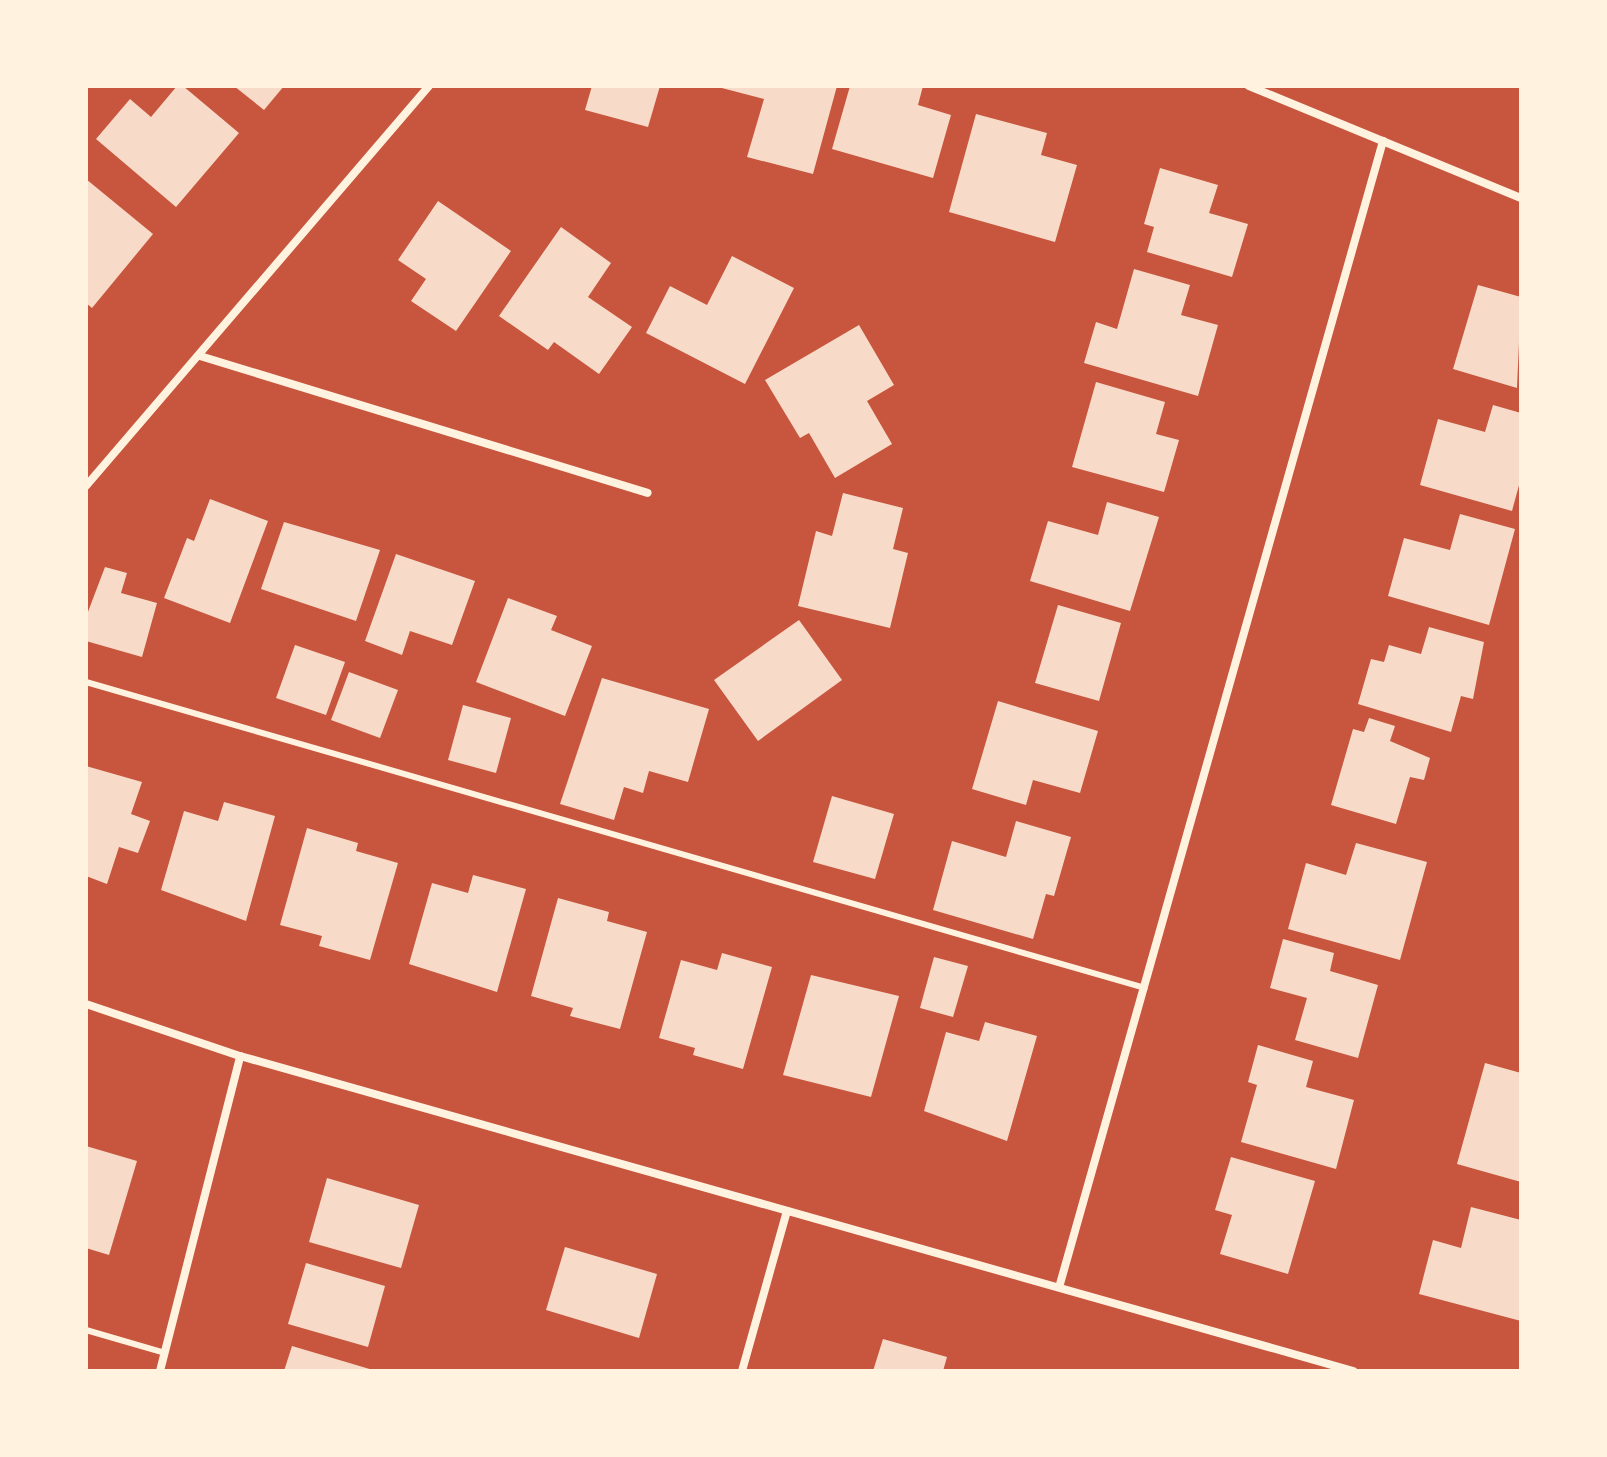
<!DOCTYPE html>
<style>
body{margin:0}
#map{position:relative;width:1607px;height:1457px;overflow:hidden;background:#c8553d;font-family:"Fira Sans Condensed",sans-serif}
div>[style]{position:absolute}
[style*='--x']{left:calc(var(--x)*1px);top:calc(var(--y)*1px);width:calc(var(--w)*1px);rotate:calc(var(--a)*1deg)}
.building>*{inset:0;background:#f7dbc8}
.service>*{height:6px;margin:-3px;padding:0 3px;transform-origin:3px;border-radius:3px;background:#fff3e0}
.minor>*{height:8px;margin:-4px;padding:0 4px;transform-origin:4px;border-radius:4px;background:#fff3e0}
span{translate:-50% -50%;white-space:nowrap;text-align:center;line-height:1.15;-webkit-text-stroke:6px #fff3e0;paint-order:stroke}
.frame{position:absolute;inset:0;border:88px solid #fff3e0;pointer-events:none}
</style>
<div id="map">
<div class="building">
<div style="clip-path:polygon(177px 86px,183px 86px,239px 133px,176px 207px,96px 139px,130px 99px,151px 117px)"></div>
<div style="clip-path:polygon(234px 86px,284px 86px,264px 110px)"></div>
<div style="clip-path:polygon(592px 86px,660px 86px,648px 127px,585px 110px)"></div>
<div style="clip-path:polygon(837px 86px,813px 174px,747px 157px,764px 99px,718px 87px)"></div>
<div style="clip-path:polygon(850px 86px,923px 86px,918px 105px,951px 115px,933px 178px,832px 149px)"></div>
<div style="clip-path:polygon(976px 114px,1047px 133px,1041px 155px,1077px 165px,1055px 242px,949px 212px)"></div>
<div style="clip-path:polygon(1160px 168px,1218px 185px,1209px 213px,1248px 224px,1232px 277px,1147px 252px,1154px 227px,1144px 224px)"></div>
<div style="clip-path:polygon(86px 179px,153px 234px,92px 308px,86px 303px)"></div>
<div style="clip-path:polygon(438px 201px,511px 251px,456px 331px,411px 301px,426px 279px,398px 260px)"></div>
<div style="clip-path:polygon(561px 227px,611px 263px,588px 297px,632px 327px,599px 374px,554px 342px,548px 350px,499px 316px)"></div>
<div style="clip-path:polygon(732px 256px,794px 288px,745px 384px,646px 333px,670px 286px,707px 305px)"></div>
<div style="clip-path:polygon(1134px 269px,1190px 285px,1181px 315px,1218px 325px,1198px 396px,1084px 363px,1096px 322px,1117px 329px)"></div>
<div style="clip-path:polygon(1478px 285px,1521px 297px,1517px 388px,1453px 369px)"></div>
<div style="clip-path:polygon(859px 325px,894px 385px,867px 401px,892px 444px,835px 478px,809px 433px,800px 438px,765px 380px)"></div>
<div style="clip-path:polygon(1096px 382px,1165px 402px,1156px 434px,1179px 440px,1164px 492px,1072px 467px)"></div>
<div style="clip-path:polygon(1493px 405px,1521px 413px,1521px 478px,1512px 511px,1420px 485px,1438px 419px,1485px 432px)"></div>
<div style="clip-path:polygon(843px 493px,903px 508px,893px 549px,908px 553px,890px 628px,798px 606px,816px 531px,832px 536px)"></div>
<div style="clip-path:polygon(210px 499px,268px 521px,230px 623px,164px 598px,187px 538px,194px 541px)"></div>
<div style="clip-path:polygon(1107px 502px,1159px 517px,1130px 611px,1030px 581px,1048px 521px,1098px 535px)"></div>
<div style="clip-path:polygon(1460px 514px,1515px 529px,1489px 625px,1388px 596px,1404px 538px,1450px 550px)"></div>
<div style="clip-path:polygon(284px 522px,380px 550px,356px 621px,261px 589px)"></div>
<div style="clip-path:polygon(396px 554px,475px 581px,452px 645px,410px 631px,402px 655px,365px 641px)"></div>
<div style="clip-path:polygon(105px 567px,127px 573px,121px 593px,157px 603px,142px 657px,86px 641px,86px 617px)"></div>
<div style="clip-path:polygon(508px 598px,557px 616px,551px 630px,592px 646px,565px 716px,476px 682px)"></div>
<div style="clip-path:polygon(1058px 605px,1121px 623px,1099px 701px,1035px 683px)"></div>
<div style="clip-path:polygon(799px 620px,842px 680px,758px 741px,714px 680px)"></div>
<div style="clip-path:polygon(1429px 627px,1484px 642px,1473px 699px,1461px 696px,1451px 732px,1358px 704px,1371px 659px,1384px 662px,1389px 645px,1421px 654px)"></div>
<div style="clip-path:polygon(295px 645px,345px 662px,326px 715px,276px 698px)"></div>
<div style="clip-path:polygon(349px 672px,398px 690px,380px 738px,331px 720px)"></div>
<div style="clip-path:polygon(602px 678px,709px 709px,688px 782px,649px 771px,643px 793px,624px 787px,614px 820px,560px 804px)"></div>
<div style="clip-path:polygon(998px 701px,1098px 731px,1080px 793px,1033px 780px,1026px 805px,972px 789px)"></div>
<div style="clip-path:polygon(463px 705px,511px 718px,496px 773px,448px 760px)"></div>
<div style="clip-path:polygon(1369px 718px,1395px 726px,1390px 741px,1430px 758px,1424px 780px,1410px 777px,1396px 824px,1331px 805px,1353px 729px,1364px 732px)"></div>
<div style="clip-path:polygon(86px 766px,142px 782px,131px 814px,150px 821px,138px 853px,119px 847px,107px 884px,86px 876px)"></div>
<div style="clip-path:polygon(832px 796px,894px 814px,875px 879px,813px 862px)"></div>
<div style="clip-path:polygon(224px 802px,275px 816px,246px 921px,161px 890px,184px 811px,218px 821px)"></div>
<div style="clip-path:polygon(1016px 821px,1071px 837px,1054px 896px,1046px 894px,1033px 939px,933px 910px,952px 841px,1006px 857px)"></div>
<div style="clip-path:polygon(307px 828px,358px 843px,356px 851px,398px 863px,370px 960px,319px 946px,322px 936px,280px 925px)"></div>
<div style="clip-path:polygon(1356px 843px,1427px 862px,1400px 960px,1288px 929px,1306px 863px,1346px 875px)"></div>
<div style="clip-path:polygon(473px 875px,526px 889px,497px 992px,409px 964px,432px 883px,468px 893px)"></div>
<div style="clip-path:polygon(558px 898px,609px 912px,607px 921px,647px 932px,620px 1029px,570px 1016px,573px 1008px,531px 996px)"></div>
<div style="clip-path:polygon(1283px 939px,1334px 953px,1330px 971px,1378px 985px,1358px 1058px,1295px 1040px,1307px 998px,1270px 988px)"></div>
<div style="clip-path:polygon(722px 953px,772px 967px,743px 1069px,693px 1055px,695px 1048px,659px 1038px,681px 960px,717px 970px)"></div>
<div style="clip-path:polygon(934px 957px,968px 966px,953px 1017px,920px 1008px)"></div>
<div style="clip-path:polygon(811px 975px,899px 996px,871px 1097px,783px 1075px)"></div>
<div style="clip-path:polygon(985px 1022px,1037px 1036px,1007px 1141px,924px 1111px,946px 1032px,979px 1041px)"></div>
<div style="clip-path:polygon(1258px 1045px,1313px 1061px,1306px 1087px,1354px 1100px,1336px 1169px,1241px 1142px,1257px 1085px,1248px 1082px)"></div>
<div style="clip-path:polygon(1485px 1063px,1521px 1073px,1521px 1182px,1457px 1164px)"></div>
<div style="clip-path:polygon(86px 1146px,137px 1161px,109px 1255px,86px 1248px)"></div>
<div style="clip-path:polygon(1231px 1157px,1315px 1181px,1288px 1274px,1220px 1254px,1232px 1215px,1215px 1210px)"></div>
<div style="clip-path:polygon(327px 1178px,419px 1205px,401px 1268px,309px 1242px)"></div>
<div style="clip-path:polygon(1471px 1207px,1521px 1220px,1521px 1321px,1419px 1294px,1433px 1240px,1461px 1248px)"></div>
<div style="clip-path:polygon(565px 1247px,657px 1274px,639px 1338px,546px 1310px)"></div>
<div style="clip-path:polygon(306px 1263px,385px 1286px,368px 1347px,288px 1324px)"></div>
<div style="clip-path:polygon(883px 1339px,947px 1357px,943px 1371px,873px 1371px)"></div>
<div style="clip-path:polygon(292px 1346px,373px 1370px,373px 1371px,284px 1371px)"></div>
</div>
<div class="service">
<div style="--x:86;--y:682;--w:1102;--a:16.12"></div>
<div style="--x:86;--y:1330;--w:82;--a:16.2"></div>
</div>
<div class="minor">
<div style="--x:1249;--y:86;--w:294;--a:22.4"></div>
<div style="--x:200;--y:356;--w:468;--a:17"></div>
<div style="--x:86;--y:486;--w:527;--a:-49.39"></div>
<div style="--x:86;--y:1004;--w:163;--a:18.7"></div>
<div style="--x:240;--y:1056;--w:1157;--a:15.8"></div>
<div style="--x:1060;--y:1284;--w:1188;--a:-74.22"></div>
<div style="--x:160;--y:1371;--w:325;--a:-75.7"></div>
<div style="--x:742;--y:1371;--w:166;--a:-74.3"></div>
</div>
<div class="frame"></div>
</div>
